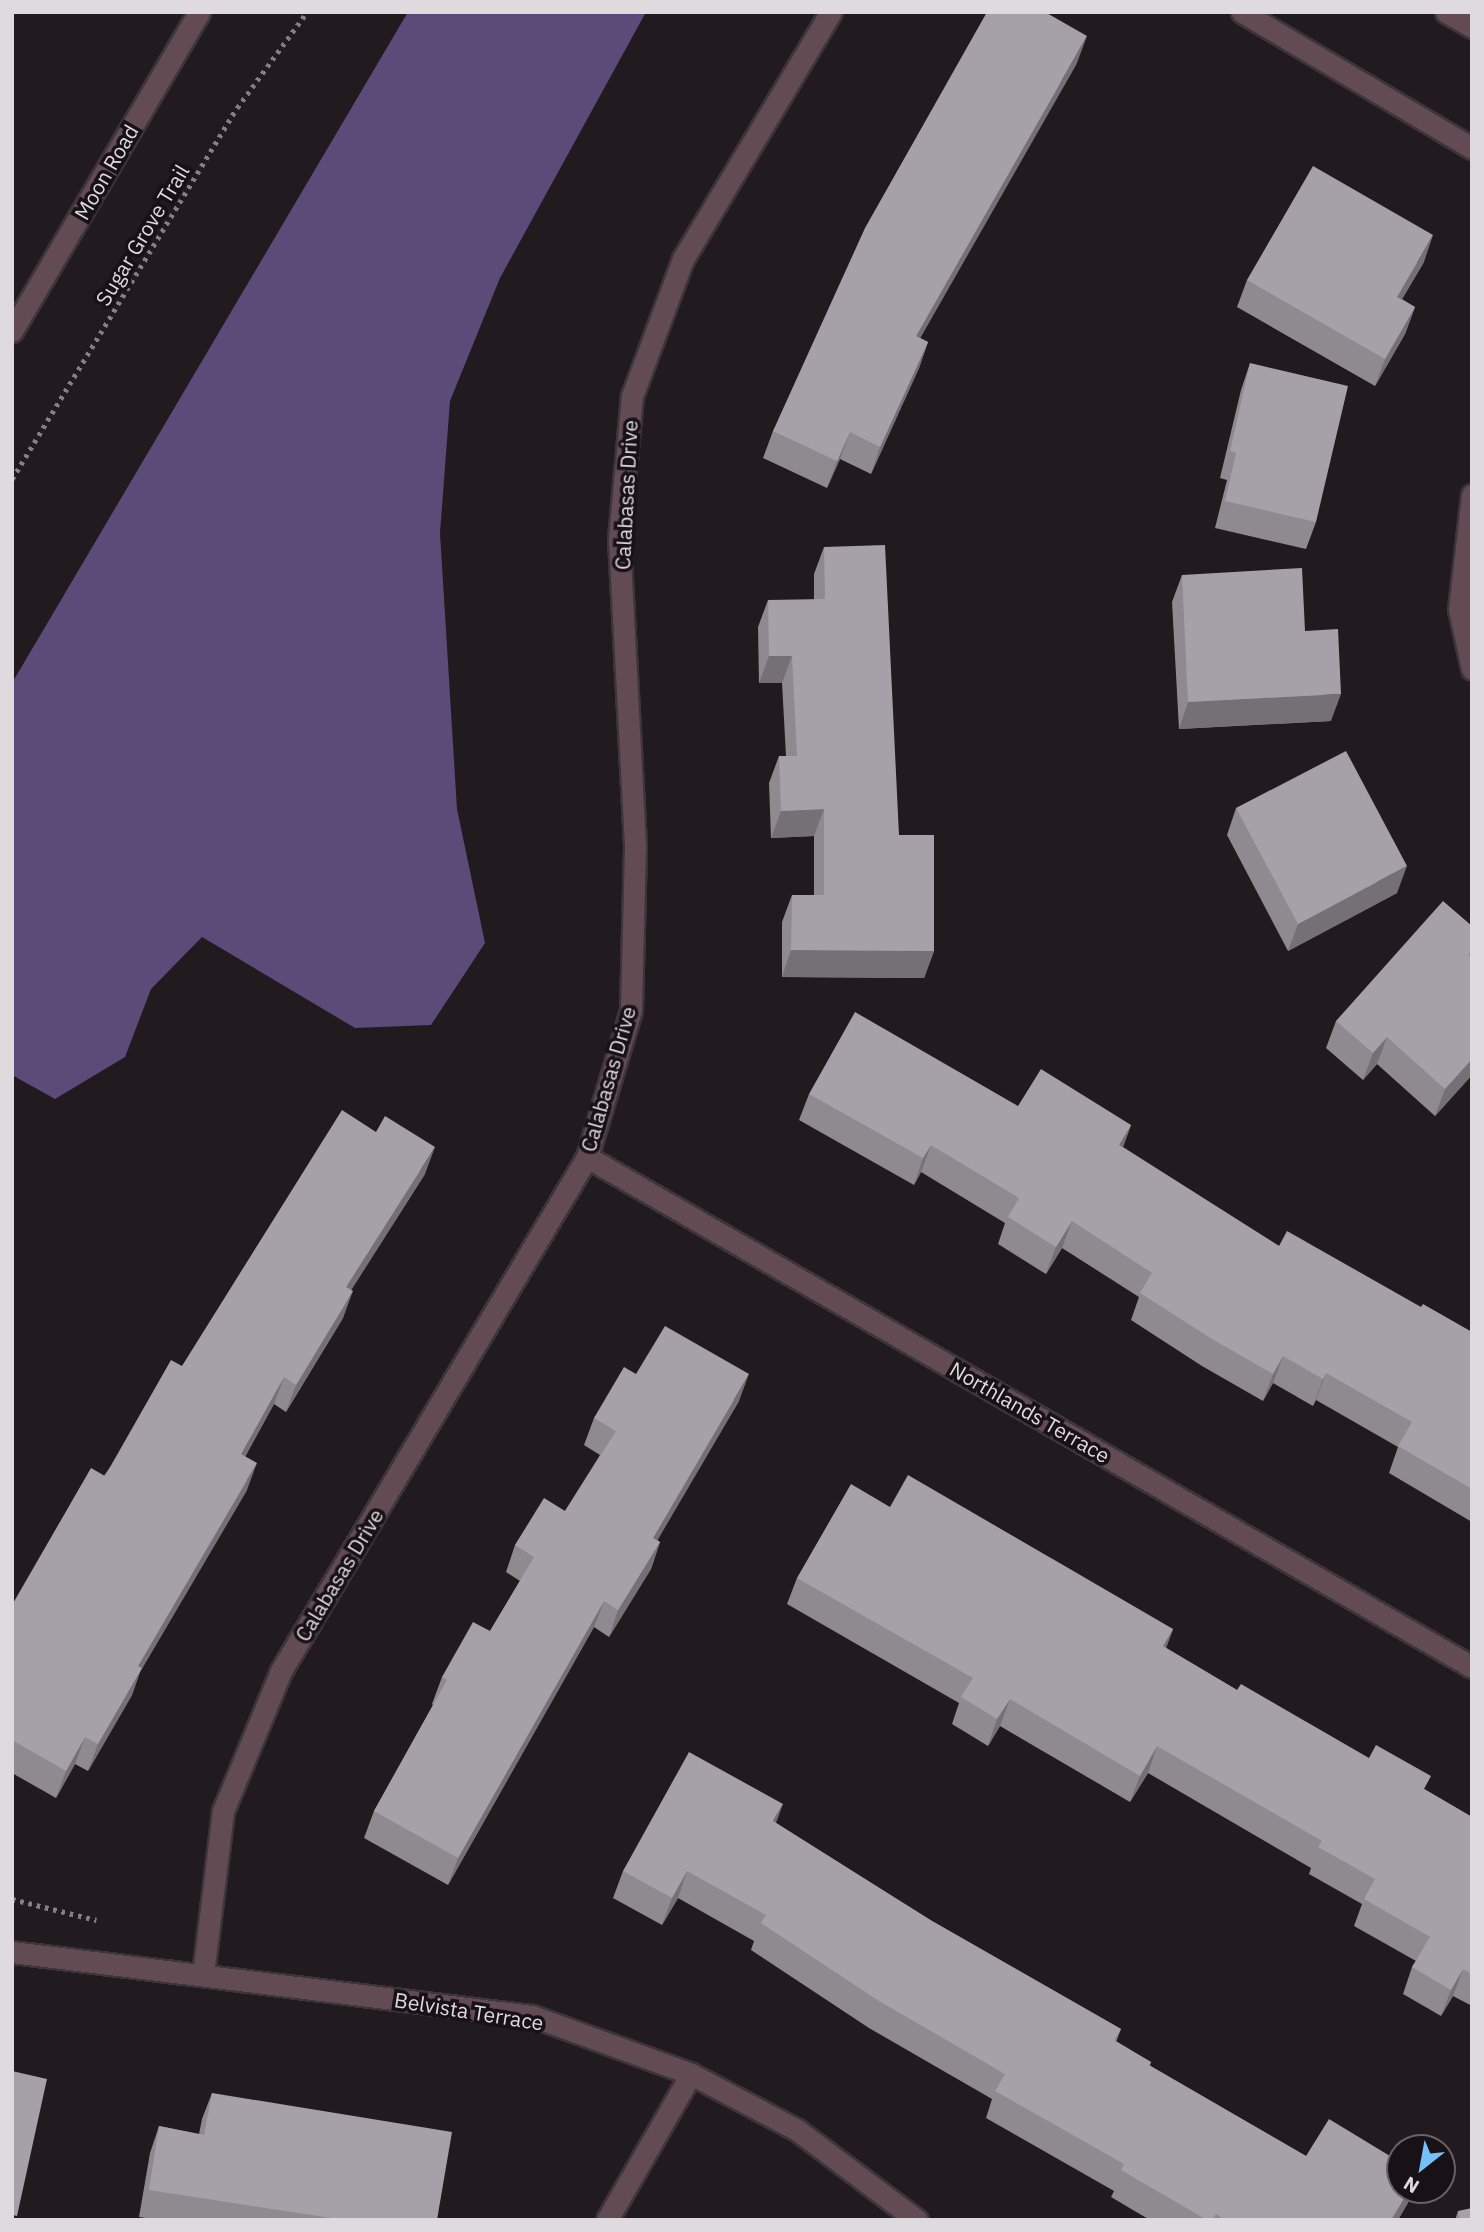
<!DOCTYPE html>
<style>
body{margin:0}
#map{position:relative;width:1484px;height:2232px;overflow:hidden;background:#211a1f;font-family:"IBM Plex Sans",sans-serif}
div>[style]{position:absolute}
[style*='--x']{left:calc(var(--x)*1px);top:calc(var(--y)*1px);width:calc(var(--w)*1px);rotate:calc(var(--a)*1deg)}
.water>*{inset:0;background:#5a4b78}
.path>*{height:4.5px;margin-top:-2.25px;transform-origin:0;background:repeating-linear-gradient(90deg,#857f83 0 3.5px,transparent 0 8.5px)}
.roads{filter:drop-shadow(2px 0 #3c353a) drop-shadow(-2px 0 #3c353a) drop-shadow(0 2px #3c353a) drop-shadow(0 -2px #3c353a)}
.minor>*{height:21px;margin:-10.5px;padding:0 10.5px;transform-origin:10.5px;border-radius:10.5px;background:#624b53}
.wall>*{inset:0;background:#8f8a90}
.shaded-wall>*{inset:0;background:#747076}
.building>*{inset:0;background:#a6a0a8}
span{translate:-50% -50%;white-space:nowrap;text-align:center;line-height:1.15;-webkit-text-stroke:7px #181116;paint-order:stroke}
.street-label{font-size:21px;color:#dfdadd}
.frame{position:absolute;inset:0;border:14px solid #dfdadd;pointer-events:none}
.north{position:absolute;left:1386px;top:2134px;width:70px;height:70px;box-sizing:border-box;background:#181116;border:2px solid #686166;border-radius:50%;rotate:211deg;font-size:19px;font-weight:700;line-height:28px;text-align:center;color:#dfdadd}
.north::after{content:'';display:block;margin:auto;width:24px;height:32px;background:#76c0f7;clip-path:polygon(50% 0,100% 100%,50% 72%,0 100%)}
</style>
<div id="map">
<div class="water">
<div style="clip-path:polygon(408px 12px,646px 12px,500px 278px,450px 401px,440px 533px,457px 809px,485px 943px,431px 1025px,355px 1028px,202px 937px,151px 989px,125px 1057px,55px 1099px,12px 1075px,12px 683px)"></div>
</div>
<div class="path">
<div style="--x:12;--y:479;--w:434;--a:-58.8"></div>
<div style="--x:237;--y:108;--w:119;--a:-53.9"></div>
<div style="--x:12;--y:1899;--w:87;--a:14"></div>
</div>
<div class="roads">
<div class="minor">
<div style="--x:1242;--y:12;--w:267;--a:30.6"></div>
<div style="--x:1446;--y:12;--w:30;--a:30"></div>
<div style="--x:12;--y:331;--w:370;--a:-59.6"></div>
<div style="--x:1472;--y:495;--w:115;--a:96.5"></div>
<div style="--x:1459;--y:609;--w:61;--a:77.8"></div>
<div style="--x:587;--y:1157;--w:1021;--a:29.95"></div>
<div style="--x:12;--y:1952;--w:524;--a:7.02"></div>
<div style="--x:532;--y:2016;--w:169;--a:20"></div>
<div style="--x:691;--y:2074;--w:120;--a:27.8"></div>
<div style="--x:797;--y:2130;--w:150;--a:36.9"></div>
<div style="--x:203;--y:1974;--w:164;--a:-83"></div>
<div style="--x:223;--y:1811;--w:152;--a:-67.5"></div>
<div style="--x:281;--y:1671;--w:598;--a:-59.23"></div>
<div style="--x:587;--y:1157;--w:153;--a:-73.3"></div>
<div style="--x:631;--y:1010;--w:165;--a:-88.6"></div>
<div style="--x:635;--y:845;--w:307;--a:-93"></div>
<div style="--x:619;--y:538;--w:143;--a:-84.8"></div>
<div style="--x:632;--y:396;--w:146;--a:-69.6"></div>
<div style="--x:683;--y:259;--w:288;--a:-59.1"></div>
<div style="--x:607;--y:2220;--w:168;--a:-60.1"></div>
</div>
</div>
<div class="wall">
<div style="clip-path:polygon(1077px 63px,920px 338px,928px 342px,919px 368px,871px 474px,840px 459px,827px 488px,763px 458px,773px 431px)"></div>
<div style="clip-path:polygon(1424px 262px,1402px 299px,1415px 307px,1405px 334px,1375px 386px,1237px 307px,1247px 280px)"></div>
<div style="clip-path:polygon(1250px 363px,1316px 522px,1306px 549px,1215px 528px,1227px 480px,1220px 478px,1241px 390px)"></div>
<div style="clip-path:polygon(824px 547px,899px 835px,934px 951px,924px 978px,782px 977px,782px 922px,792px 895px,814px 895px,814px 836px,771px 838px,769px 783px,779px 756px,786px 756px,782px 683px,759px 683px,758px 627px,768px 600px,814px 600px,814px 574px)"></div>
<div style="clip-path:polygon(1182px 575px,1305px 631px,1331px 721px,1179px 729px,1172px 602px)"></div>
<div style="clip-path:polygon(1236px 808px,1397px 893px,1288px 951px,1227px 835px)"></div>
<div style="clip-path:polygon(1472px 926px,1472px 1075px,1435px 1116px,1377px 1064px,1363px 1080px,1326px 1048px,1336px 1021px)"></div>
<div style="clip-path:polygon(809px 1094px,1018px 1106px,1131px 1125px,1123px 1147px,1279px 1246px,1421px 1307px,1472px 1332px,1472px 1522px,1389px 1473px,1398px 1447px,1316px 1400px,1313px 1406px,1273px 1383px,1263px 1401px,1202px 1366px,1131px 1320px,1139px 1297px,1062px 1248px,1046px 1274px,998px 1244px,1005px 1223px,921px 1172px,914px 1185px,799px 1120px)"></div>
<div style="clip-path:polygon(376px 1132px,425px 1174px,351px 1290px,343px 1318px,286px 1412px,274px 1404px,245px 1457px,247px 1490px,140px 1672px,132px 1695px,88px 1771px,75px 1764px,56px 1798px,12px 1773px,12px 1605px,182px 1366px)"></div>
<div style="clip-path:polygon(636px 1374px,739px 1401px,657px 1540px,660px 1542px,651px 1569px,609px 1637px,594px 1627px,448px 1885px,364px 1838px,374px 1811px,433px 1705px,432px 1704px,442px 1677px,490px 1631px,520px 1581px,506px 1572px,515px 1545px,565px 1511px,600px 1455px,584px 1445px,594px 1418px)"></div>
<div style="clip-path:polygon(890px 1507px,1173px 1629px,1166px 1648px,1237px 1690px,1426px 1790px,1472px 1817px,1472px 2006px,1453px 1996px,1441px 2016px,1403px 1994px,1412px 1967px,1416px 1961px,1354px 1926px,1362px 1904px,1309px 1874px,1311px 1868px,1148px 1773px,1130px 1802px,1000px 1726px,988px 1746px,952px 1724px,959px 1703px,787px 1604px,797px 1578px)"></div>
<div style="clip-path:polygon(776px 1823px,932px 1921px,1121px 2029px,1116px 2042px,1151px 2062px,1150px 2066px,1306px 2156px,1409px 2201px,1398px 2220px,1150px 2220px,1111px 2197px,1114px 2191px,986px 2118px,992px 2099px,869px 2028px,751px 1950px,754px 1941px,678px 1898px,662px 1925px,613px 1898px,623px 1871px)"></div>
<div style="clip-path:polygon(212px 2093px,437px 2220px,159px 2220px,139px 2217px,150px 2153px,159px 2126px,199px 2134px,202px 2119px)"></div>
<div style="clip-path:polygon(1458px 2211px,1472px 2220px,1455px 2220px)"></div>
</div>
<div class="shaded-wall">
<div style="clip-path:polygon(1087px 36px,1077px 63px,906px 363px,916px 336px)"></div>
<div style="clip-path:polygon(1433px 235px,1424px 262px,1388px 323px,1397px 297px)"></div>
<div style="clip-path:polygon(1415px 307px,1405px 334px,1375px 386px,1385px 359px)"></div>
<div style="clip-path:polygon(928px 342px,919px 368px,871px 474px,880px 447px)"></div>
<div style="clip-path:polygon(850px 432px,840px 459px,827px 488px,837px 461px)"></div>
<div style="clip-path:polygon(769px 656px,792px 656px,782px 683px,759px 683px)"></div>
<div style="clip-path:polygon(1341px 694px,1331px 721px,1179px 729px,1188px 702px)"></div>
<div style="clip-path:polygon(824px 809px,814px 836px,771px 838px,781px 811px)"></div>
<div style="clip-path:polygon(1407px 866px,1397px 893px,1288px 951px,1298px 924px)"></div>
<div style="clip-path:polygon(791px 950px,934px 951px,924px 978px,782px 977px)"></div>
<div style="clip-path:polygon(1387px 1037px,1377px 1064px,1363px 1080px,1373px 1053px)"></div>
<div style="clip-path:polygon(1472px 1059px,1472px 1075px,1435px 1116px,1445px 1089px)"></div>
<div style="clip-path:polygon(1131px 1125px,1121px 1152px,1119px 1145px)"></div>
<div style="clip-path:polygon(931px 1145px,921px 1172px,914px 1185px,923px 1158px)"></div>
<div style="clip-path:polygon(435px 1147px,425px 1174px,336px 1314px,346px 1287px)"></div>
<div style="clip-path:polygon(1072px 1221px,1062px 1248px,1046px 1274px,1056px 1247px)"></div>
<div style="clip-path:polygon(353px 1291px,343px 1318px,286px 1412px,296px 1385px)"></div>
<div style="clip-path:polygon(1283px 1356px,1273px 1383px,1263px 1401px,1273px 1374px)"></div>
<div style="clip-path:polygon(1326px 1373px,1316px 1400px,1313px 1406px,1323px 1379px)"></div>
<div style="clip-path:polygon(749px 1374px,739px 1401px,643px 1565px,653px 1538px)"></div>
<div style="clip-path:polygon(284px 1377px,274px 1404px,231px 1481px,241px 1454px)"></div>
<div style="clip-path:polygon(257px 1463px,247px 1490px,140px 1672px,132px 1695px,88px 1771px,98px 1744px,138px 1666px)"></div>
<div style="clip-path:polygon(660px 1542px,651px 1569px,609px 1637px,618px 1610px)"></div>
<div style="clip-path:polygon(604px 1601px,594px 1627px,448px 1885px,458px 1858px)"></div>
<div style="clip-path:polygon(1173px 1629px,1163px 1656px,1163px 1646px)"></div>
<div style="clip-path:polygon(1010px 1699px,1000px 1726px,988px 1746px,997px 1719px)"></div>
<div style="clip-path:polygon(85px 1737px,75px 1764px,56px 1798px,66px 1771px)"></div>
<div style="clip-path:polygon(1157px 1746px,1148px 1773px,1130px 1802px,1140px 1776px)"></div>
<div style="clip-path:polygon(783px 1804px,773px 1831px,773px 1821px)"></div>
<div style="clip-path:polygon(687px 1871px,678px 1898px,662px 1925px,672px 1898px)"></div>
<div style="clip-path:polygon(1463px 1969px,1453px 1996px,1441px 2016px,1451px 1990px)"></div>
<div style="clip-path:polygon(1409px 2190px,1413px 2190px,1409px 2201px,1398px 2220px,1391px 2220px)"></div>
</div>
<div class="building">
<div style="clip-path:polygon(987px 12px,1045px 12px,1087px 36px,916px 336px,928px 342px,880px 447px,850px 432px,837px 461px,773px 431px,865px 228px)"></div>
<div style="clip-path:polygon(1313px 166px,1433px 235px,1397px 297px,1415px 307px,1385px 359px,1247px 280px)"></div>
<div style="clip-path:polygon(1250px 363px,1348px 386px,1316px 522px,1225px 501px,1236px 453px,1230px 451px)"></div>
<div style="clip-path:polygon(885px 545px,899px 835px,934px 835px,934px 951px,791px 950px,792px 895px,824px 895px,824px 809px,781px 811px,779px 756px,797px 756px,792px 656px,769px 656px,768px 600px,825px 599px,824px 547px)"></div>
<div style="clip-path:polygon(1302px 568px,1305px 631px,1338px 629px,1341px 694px,1188px 702px,1182px 575px)"></div>
<div style="clip-path:polygon(1346px 751px,1407px 866px,1298px 924px,1236px 808px)"></div>
<div style="clip-path:polygon(1443px 901px,1472px 926px,1472px 950px,1468px 955px,1472px 958px,1472px 1059px,1445px 1089px,1387px 1037px,1373px 1053px,1336px 1021px)"></div>
<div style="clip-path:polygon(855px 1012px,1018px 1106px,1041px 1069px,1131px 1125px,1119px 1145px,1279px 1246px,1287px 1231px,1421px 1307px,1423px 1304px,1472px 1332px,1472px 1489px,1398px 1446px,1412px 1422px,1326px 1373px,1323px 1379px,1283px 1356px,1273px 1374px,1212px 1339px,1140px 1293px,1152px 1273px,1072px 1221px,1056px 1247px,1008px 1217px,1019px 1198px,931px 1145px,923px 1158px,809px 1094px)"></div>
<div style="clip-path:polygon(342px 1110px,376px 1132px,385px 1116px,435px 1147px,346px 1287px,353px 1291px,296px 1385px,284px 1377px,241px 1454px,257px 1463px,138px 1666px,142px 1668px,98px 1744px,85px 1737px,66px 1771px,12px 1740px,12px 1605px,91px 1468px,105px 1476px,171px 1360px,182px 1366px)"></div>
<div style="clip-path:polygon(665px 1326px,749px 1374px,653px 1538px,660px 1542px,618px 1610px,604px 1601px,458px 1858px,374px 1811px,447px 1680px,442px 1677px,473px 1622px,490px 1631px,534px 1557px,515px 1545px,544px 1498px,565px 1511px,616px 1431px,594px 1418px,624px 1367px,636px 1374px)"></div>
<div style="clip-path:polygon(908px 1475px,1173px 1629px,1163px 1646px,1237px 1690px,1241px 1684px,1369px 1758px,1376px 1745px,1431px 1776px,1424px 1789px,1472px 1817px,1472px 1974px,1463px 1969px,1451px 1990px,1412px 1967px,1430px 1937px,1364px 1899px,1375px 1879px,1318px 1847px,1322px 1841px,1157px 1746px,1140px 1776px,1010px 1699px,997px 1719px,961px 1697px,973px 1678px,797px 1578px,851px 1484px,890px 1507px)"></div>
<div style="clip-path:polygon(689px 1752px,783px 1804px,773px 1821px,932px 1921px,1121px 2029px,1114px 2040px,1151px 2062px,1149px 2065px,1306px 2156px,1329px 2119px,1400px 2162px,1400px 2190px,1409px 2190px,1391px 2220px,1225px 2220px,1216px 2214px,1212px 2220px,1207px 2220px,1121px 2170px,1124px 2164px,995px 2091px,1005px 2074px,879px 2001px,761px 1923px,766px 1915px,687px 1871px,672px 1898px,623px 1871px)"></div>
<div style="clip-path:polygon(12px 2071px,47px 2079px,17px 2216px,12px 2215px)"></div>
<div style="clip-path:polygon(212px 2093px,452px 2132px,437px 2220px,344px 2220px,149px 2190px,159px 2126px,204px 2135px)"></div>
<div style="clip-path:polygon(1472px 2208px,1472px 2220px,1460px 2220px,1458px 2211px)"></div>
</div>
<div class="street-label">
<span style="left:106px;top:172px;rotate:-60deg">Moon Road</span>
<span style="left:142px;top:235px;rotate:-59deg">Sugar Grove Trail</span>
<span style="left:626px;top:495px;rotate:-87deg">Calabasas Drive</span>
<span style="left:608px;top:1079px;rotate:-74deg">Calabasas Drive</span>
<span style="left:1030px;top:1412px;rotate:30deg">Northlands Terrace</span>
<span style="left:339px;top:1575px;rotate:-59deg">Calabasas Drive</span>
<span style="left:469px;top:2011px;rotate:9deg">Belvista Terrace</span>
</div>
<div class="frame"></div>
<div class="north">N</div>
</div>
